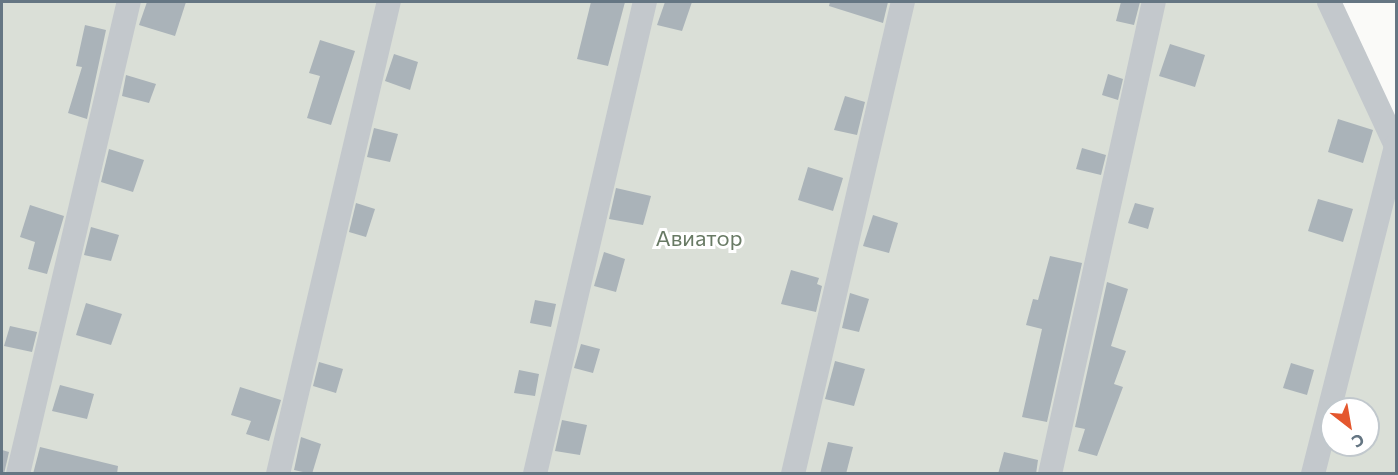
<!DOCTYPE html>
<meta charset="utf-8">
<style>
body{margin:0}
#map{position:relative;width:1398px;height:475px;overflow:hidden;background:#fafaf8;font-family:Commissioner,sans-serif}
div>[style]{position:absolute}
[style*='--x']{left:calc(var(--x)*1px);top:calc(var(--y)*1px);width:calc(var(--w)*1px);rotate:calc(var(--a)*1deg)}
.green>*{inset:0;background:#dadfd7}
.building>*{inset:0;background:#aab3b9}
.minor>*{height:24px;margin:-12px;padding:0 12px;transform-origin:12px;border-radius:12px;background:#c3c8cc}
span{translate:-50% -50%;white-space:nowrap;text-align:center;line-height:1.15;-webkit-text-stroke:6px #fff;paint-order:stroke}
.park-label{font-size:22px;color:#687a64}
.frame{position:absolute;inset:0;border:3px solid #657683;pointer-events:none}
.north{position:absolute;left:1320px;top:397px;width:60px;height:60px;box-sizing:border-box;background:#fff;border:2px solid #c1c8cd;border-radius:50%;rotate:149deg;font-size:16px;font-weight:700;line-height:24px;text-align:center;color:#657683}
.north::after{content:'';display:block;margin:auto;width:21px;height:27px;background:#e4572e;clip-path:polygon(50% 0,100% 100%,50% 72%,0 100%)}
</style>
<div id="map">
<div class="green">
<div style="clip-path:polygon(evenodd,2px 2px,1331px 2px,1396px 132px,1396px 473px,2px 473px,2px 2px,1332px 409px,1368px 409px,1368px 445px,1332px 445px,1332px 409px)"></div>
</div>
<div class="building">
<div style="clip-path:polygon(147px 2px,186px 2px,175px 36px,139px 25px)"></div>
<div style="clip-path:polygon(591px 2px,625px 2px,608px 66px,577px 59px)"></div>
<div style="clip-path:polygon(665px 2px,692px 2px,682px 31px,657px 25px)"></div>
<div style="clip-path:polygon(830px 2px,888px 2px,883px 23px,829px 6px)"></div>
<div style="clip-path:polygon(1121px 2px,1140px 2px,1134px 25px,1116px 21px)"></div>
<div style="clip-path:polygon(85px 25px,106px 30px,87px 119px,68px 113px,82px 67px,76px 66px)"></div>
<div style="clip-path:polygon(320px 40px,355px 51px,331px 125px,307px 118px,320px 76px,309px 73px)"></div>
<div style="clip-path:polygon(1170px 44px,1205px 55px,1195px 87px,1159px 76px)"></div>
<div style="clip-path:polygon(394px 54px,418px 62px,410px 90px,385px 81px)"></div>
<div style="clip-path:polygon(1108px 74px,1123px 79px,1118px 100px,1102px 95px)"></div>
<div style="clip-path:polygon(126px 75px,156px 84px,149px 103px,122px 96px)"></div>
<div style="clip-path:polygon(845px 96px,865px 102px,857px 135px,834px 130px)"></div>
<div style="clip-path:polygon(1338px 119px,1373px 130px,1363px 163px,1328px 152px)"></div>
<div style="clip-path:polygon(374px 128px,398px 134px,390px 162px,367px 157px)"></div>
<div style="clip-path:polygon(1082px 148px,1106px 155px,1101px 175px,1076px 169px)"></div>
<div style="clip-path:polygon(109px 149px,144px 160px,133px 192px,101px 182px)"></div>
<div style="clip-path:polygon(808px 167px,843px 178px,833px 211px,798px 200px)"></div>
<div style="clip-path:polygon(616px 188px,651px 196px,643px 225px,609px 219px)"></div>
<div style="clip-path:polygon(1318px 199px,1353px 209px,1343px 242px,1308px 231px)"></div>
<div style="clip-path:polygon(356px 203px,375px 209px,366px 237px,349px 232px)"></div>
<div style="clip-path:polygon(1135px 203px,1154px 208px,1148px 229px,1128px 223px)"></div>
<div style="clip-path:polygon(30px 205px,64px 216px,47px 274px,28px 269px,35px 242px,20px 237px)"></div>
<div style="clip-path:polygon(873px 215px,898px 223px,889px 253px,863px 246px)"></div>
<div style="clip-path:polygon(91px 227px,119px 235px,111px 261px,84px 255px)"></div>
<div style="clip-path:polygon(604px 252px,625px 259px,616px 292px,594px 286px)"></div>
<div style="clip-path:polygon(1050px 256px,1082px 263px,1047px 422px,1022px 417px,1042px 329px,1026px 325px,1033px 299px,1038px 300px)"></div>
<div style="clip-path:polygon(791px 270px,819px 278px,817px 284px,822px 286px,816px 312px,781px 304px)"></div>
<div style="clip-path:polygon(1107px 282px,1128px 289px,1111px 346px,1126px 351px,1114px 384px,1123px 387px,1097px 456px,1078px 451px,1085px 429px,1075px 427px)"></div>
<div style="clip-path:polygon(850px 293px,869px 299px,859px 332px,842px 328px)"></div>
<div style="clip-path:polygon(535px 300px,556px 304px,551px 327px,530px 323px)"></div>
<div style="clip-path:polygon(86px 303px,122px 314px,111px 345px,76px 335px)"></div>
<div style="clip-path:polygon(10px 326px,37px 332px,32px 352px,4px 346px)"></div>
<div style="clip-path:polygon(581px 344px,600px 349px,593px 373px,574px 368px)"></div>
<div style="clip-path:polygon(835px 361px,865px 369px,854px 406px,825px 399px)"></div>
<div style="clip-path:polygon(319px 362px,343px 369px,336px 393px,313px 386px)"></div>
<div style="clip-path:polygon(1291px 363px,1314px 370px,1307px 395px,1283px 388px)"></div>
<div style="clip-path:polygon(519px 370px,539px 374px,535px 396px,514px 393px)"></div>
<div style="clip-path:polygon(60px 385px,94px 394px,87px 419px,52px 411px)"></div>
<div style="clip-path:polygon(240px 387px,281px 400px,269px 441px,246px 434px,251px 421px,231px 415px)"></div>
<div style="clip-path:polygon(562px 420px,587px 425px,580px 455px,555px 451px)"></div>
<div style="clip-path:polygon(301px 437px,321px 444px,312px 474px,294px 470px)"></div>
<div style="clip-path:polygon(828px 442px,853px 447px,846px 474px,820px 474px)"></div>
<div style="clip-path:polygon(40px 447px,118px 466px,117px 474px,33px 474px)"></div>
<div style="clip-path:polygon(2px 450px,9px 452px,4px 474px,2px 474px)"></div>
<div style="clip-path:polygon(1004px 452px,1038px 460px,1036px 474px,998px 474px)"></div>
</div>
<div class="minor">
<div style="--x:1329;--y:2;--w:159;--a:65"></div>
<div style="--x:18;--y:474;--w:485;--a:-76.8"></div>
<div style="--x:278;--y:474;--w:485;--a:-76.8"></div>
<div style="--x:535;--y:474;--w:485;--a:-76.9"></div>
<div style="--x:793;--y:474;--w:485;--a:-76.9"></div>
<div style="--x:1050;--y:474;--w:483;--a:-77.6"></div>
<div style="--x:1313;--y:474;--w:339;--a:-75.8"></div>
</div>
<div class="park-label">
<span style="left:699px;top:238px">Авиатор</span>
</div>
<div class="frame"></div>
<div class="north">С</div>
</div>
